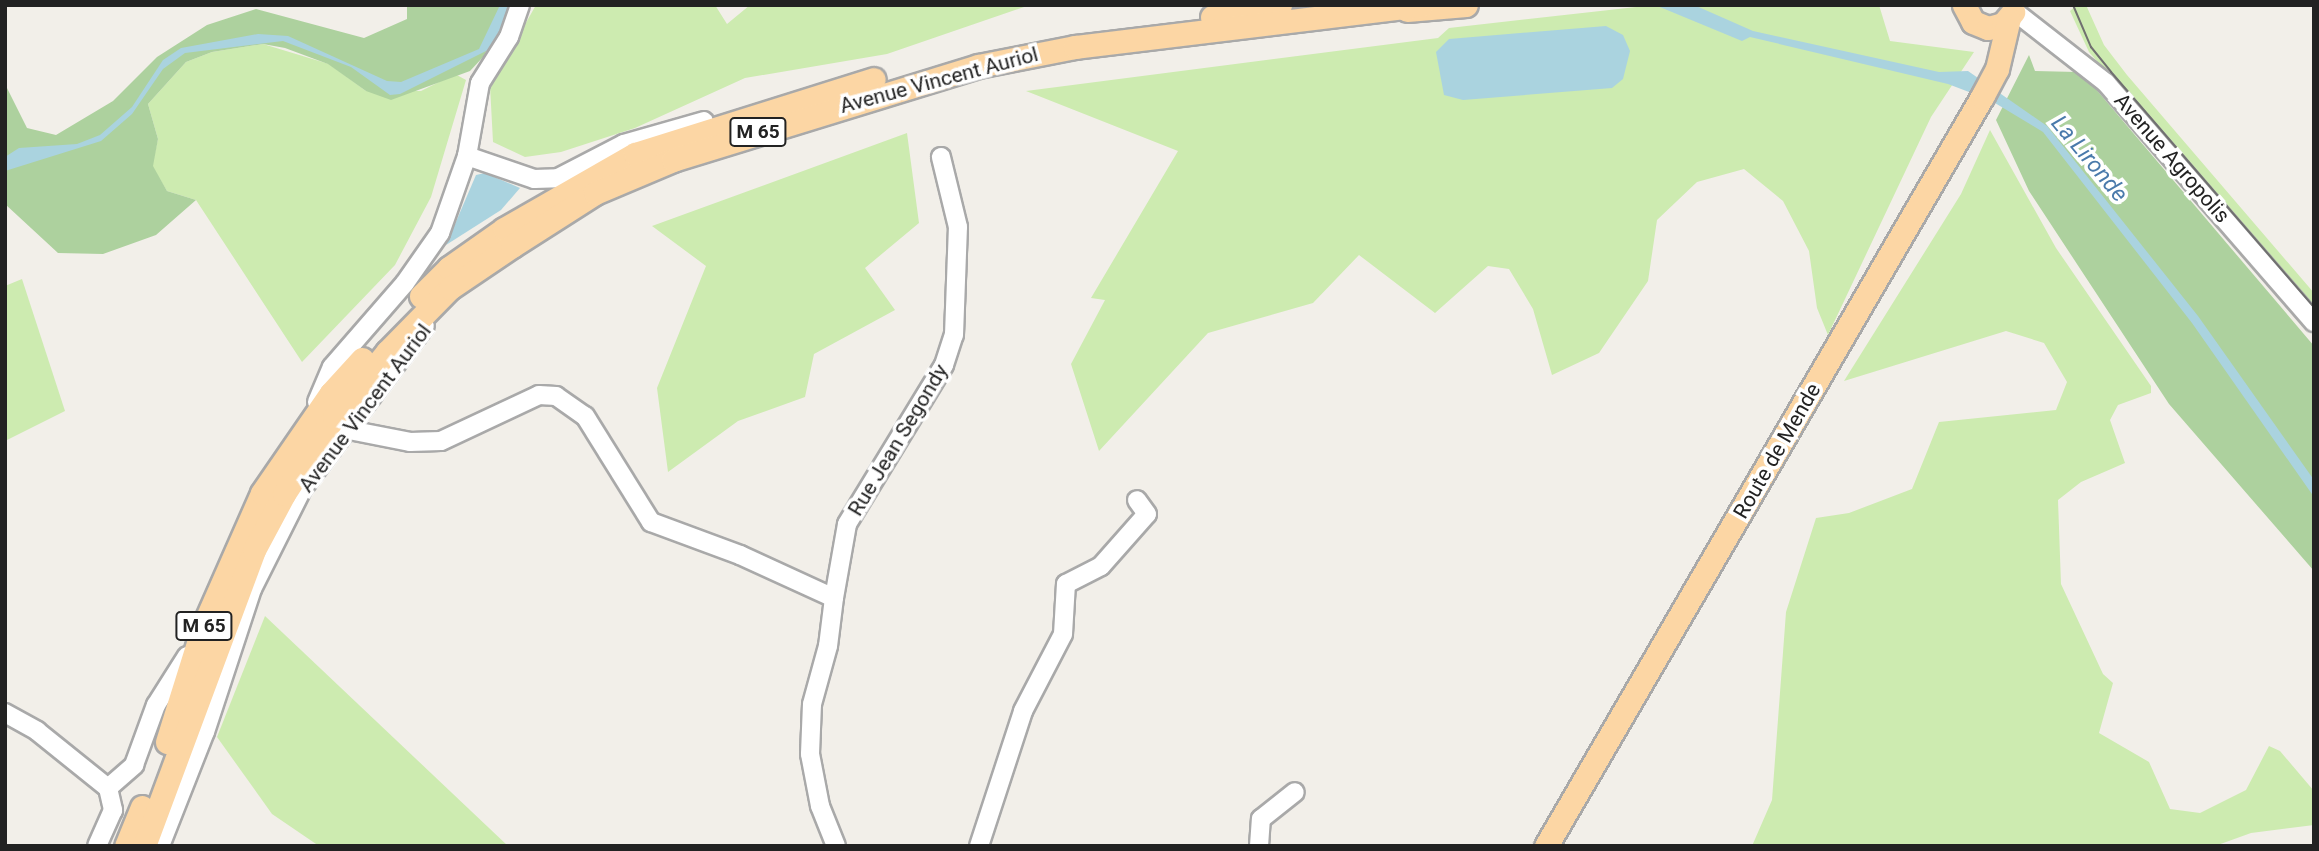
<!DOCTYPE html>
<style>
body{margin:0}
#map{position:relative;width:2319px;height:851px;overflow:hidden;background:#f2efe9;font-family:Roboto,sans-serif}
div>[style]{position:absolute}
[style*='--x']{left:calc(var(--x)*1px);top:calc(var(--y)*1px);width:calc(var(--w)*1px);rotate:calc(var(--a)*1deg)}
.grass>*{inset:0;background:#cdebb0}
.forest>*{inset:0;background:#add19e}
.water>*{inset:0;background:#aad3df}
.roads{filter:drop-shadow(2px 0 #a9a9a9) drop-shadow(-2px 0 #a9a9a9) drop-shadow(0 2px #a9a9a9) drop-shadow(0 -2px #a9a9a9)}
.minor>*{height:18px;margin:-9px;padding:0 9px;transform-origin:9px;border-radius:9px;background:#fff}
.major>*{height:23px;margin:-11.5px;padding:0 11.5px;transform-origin:11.5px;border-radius:11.5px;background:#fcd6a4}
.tram>*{height:2px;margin:-1px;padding:0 1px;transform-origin:1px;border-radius:1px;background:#707070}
span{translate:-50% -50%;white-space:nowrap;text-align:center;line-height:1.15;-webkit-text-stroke:7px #fff;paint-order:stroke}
.shield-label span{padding:2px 5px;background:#fff;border:2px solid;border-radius:5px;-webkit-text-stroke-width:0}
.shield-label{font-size:19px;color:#222;font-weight:700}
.street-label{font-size:21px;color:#222}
.water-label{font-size:23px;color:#4a7aab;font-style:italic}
.frame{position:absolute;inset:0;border:7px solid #222;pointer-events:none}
</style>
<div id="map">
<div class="grass">
<div style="clip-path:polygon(536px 5px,715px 5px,727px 24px,750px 5px,1030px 5px,887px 54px,745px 78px,635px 128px,561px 152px,525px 157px,493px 142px,490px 86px)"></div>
<div style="clip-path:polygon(1654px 5px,1879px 5px,1890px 41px,1974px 52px,1931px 117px,1828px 335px,1817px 308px,1809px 251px,1783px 201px,1744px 169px,1697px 182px,1657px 220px,1648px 281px,1599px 353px,1552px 375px,1533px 309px,1509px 269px,1488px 266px,1435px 313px,1359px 255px,1313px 303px,1208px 333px,1099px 451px,1071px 364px,1105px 300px,1091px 298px,1178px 151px,1026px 91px,1438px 38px,1449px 28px)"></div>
<div style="clip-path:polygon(2077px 5px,2086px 5px,2104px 45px,2127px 75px,2314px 293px,2314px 316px,2089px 52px,2070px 11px)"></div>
<div style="clip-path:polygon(263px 44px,329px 64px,366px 91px,421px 91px,455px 74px,466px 80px,431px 197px,395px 265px,302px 362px,196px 200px,167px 191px,152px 166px,158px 139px,148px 104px,186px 62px,212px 52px)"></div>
<div style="clip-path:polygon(1990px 130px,2056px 248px,2151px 386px,2151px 393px,2118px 405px,2110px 420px,2125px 463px,2081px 482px,2058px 500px,2061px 584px,2103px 674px,2113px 683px,2099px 733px,2149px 762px,2170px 809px,2200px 813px,2246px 790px,2269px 746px,2280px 751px,2314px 791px,2314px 825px,2251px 833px,2215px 846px,1752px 846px,1772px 800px,1786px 612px,1816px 518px,1849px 513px,1912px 489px,1939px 422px,2056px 410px,2067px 382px,2044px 343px,2006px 331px,1844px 381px,1961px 194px)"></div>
<div style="clip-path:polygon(907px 133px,919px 223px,865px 268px,895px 310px,814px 354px,805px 397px,738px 421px,668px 472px,657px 388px,706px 266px,652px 226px)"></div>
<div style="clip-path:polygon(22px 279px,65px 411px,5px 441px,5px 286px)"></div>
<div style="clip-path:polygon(265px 616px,508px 846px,319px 846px,272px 814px,217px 737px)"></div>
</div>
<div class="forest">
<div style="clip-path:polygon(407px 5px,508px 5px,484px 56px,470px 71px,391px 100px,366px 91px,328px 64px,285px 48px,263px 44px,212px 52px,186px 62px,148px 104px,158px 139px,153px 166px,167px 191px,196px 200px,156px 235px,103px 254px,58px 253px,5px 204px,5px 84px,27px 128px,56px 135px,113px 101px,157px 57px,207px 25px,256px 9px,364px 38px,407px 19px)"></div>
<div style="clip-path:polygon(2029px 55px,2035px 71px,2077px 72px,2095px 88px,2314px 346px,2314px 571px,2169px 404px,2029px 191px,1996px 120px)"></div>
</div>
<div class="water">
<div style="clip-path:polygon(500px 5px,511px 5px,492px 48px,400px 94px,390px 95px,351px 67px,283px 41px,185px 53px,163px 69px,132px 114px,101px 141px,5px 171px,5px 157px,19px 148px,77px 144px,100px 135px,132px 107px,163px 60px,181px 48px,258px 34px,288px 36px,387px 81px,401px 82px,479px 49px)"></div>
<div style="clip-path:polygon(1655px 5px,1694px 5px,1753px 31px,1939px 72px,1968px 71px,2047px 126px,2198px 316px,2314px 480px,2314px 497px,2192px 323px,2043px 132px,1990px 100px,1948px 84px,1750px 37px,1742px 41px)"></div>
<div style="clip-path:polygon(1606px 26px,1623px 35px,1630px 51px,1623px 79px,1612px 88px,1463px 100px,1444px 95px,1436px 52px,1449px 39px)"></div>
<div style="clip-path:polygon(485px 173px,520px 188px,501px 210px,446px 245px,476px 175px)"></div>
</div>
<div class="roads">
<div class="minor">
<div style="--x:2014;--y:11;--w:117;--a:38"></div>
<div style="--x:2106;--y:83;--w:317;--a:49"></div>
<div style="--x:467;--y:156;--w:71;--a:18.9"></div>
<div style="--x:534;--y:179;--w:24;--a:-2"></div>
<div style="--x:558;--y:178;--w:74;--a:-27.3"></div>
<div style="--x:624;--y:144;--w:83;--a:-16"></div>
<div style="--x:317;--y:402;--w:38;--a:-67"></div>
<div style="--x:332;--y:367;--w:111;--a:-49"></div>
<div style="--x:405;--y:283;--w:61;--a:-55"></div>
<div style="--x:440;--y:233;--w:82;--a:-70.7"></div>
<div style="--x:467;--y:156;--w:74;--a:-79.9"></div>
<div style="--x:480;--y:83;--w:54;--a:-57.8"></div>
<div style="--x:509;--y:37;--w:34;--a:-71"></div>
<div style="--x:344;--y:429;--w:67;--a:11.1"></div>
<div style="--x:410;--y:442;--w:31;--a:-2"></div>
<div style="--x:441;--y:441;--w:108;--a:-25.1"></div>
<div style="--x:539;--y:395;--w:17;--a:3"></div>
<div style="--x:556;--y:396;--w:35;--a:35"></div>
<div style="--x:585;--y:416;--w:125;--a:58.1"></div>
<div style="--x:651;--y:522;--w:95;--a:20.3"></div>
<div style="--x:740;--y:555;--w:103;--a:24.6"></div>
<div style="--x:834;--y:598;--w:48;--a:97.1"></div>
<div style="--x:828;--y:646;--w:60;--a:105.4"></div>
<div style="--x:812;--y:704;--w:50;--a:92.3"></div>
<div style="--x:810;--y:754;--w:53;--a:79.1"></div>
<div style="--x:820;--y:806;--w:43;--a:68.2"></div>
<div style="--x:834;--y:598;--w:75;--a:-80"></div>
<div style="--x:847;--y:524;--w:186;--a:-58.6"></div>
<div style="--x:944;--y:365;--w:32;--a:-72"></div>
<div style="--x:954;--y:335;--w:108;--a:-87.9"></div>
<div style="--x:958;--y:227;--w:72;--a:-103.7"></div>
<div style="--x:5;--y:713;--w:37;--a:29"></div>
<div style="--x:37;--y:731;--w:91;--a:38.8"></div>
<div style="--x:108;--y:788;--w:23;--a:77"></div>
<div style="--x:113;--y:810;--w:39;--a:114"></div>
<div style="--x:108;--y:788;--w:35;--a:-41"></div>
<div style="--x:134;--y:765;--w:64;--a:-69.9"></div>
<div style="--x:156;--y:705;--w:58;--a:-57.7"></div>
<div style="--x:160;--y:846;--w:123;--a:-68.5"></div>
<div style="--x:205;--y:732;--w:151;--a:-71.8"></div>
<div style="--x:252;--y:589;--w:112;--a:-63.4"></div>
<div style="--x:302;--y:489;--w:204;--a:-53"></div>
<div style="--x:979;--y:846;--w:142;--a:-71.9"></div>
<div style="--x:1023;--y:711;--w:87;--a:-62.5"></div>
<div style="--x:1063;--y:634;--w:50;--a:-86.6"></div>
<div style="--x:1066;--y:584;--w:39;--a:-27"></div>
<div style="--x:1101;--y:566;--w:69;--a:-48.5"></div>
<div style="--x:1147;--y:514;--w:17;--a:-126"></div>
<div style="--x:1259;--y:846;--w:27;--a:-86"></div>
<div style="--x:1261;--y:819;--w:43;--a:-38.5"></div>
</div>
<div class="major">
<div style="--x:1964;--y:5;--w:19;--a:62"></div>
<div style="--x:1973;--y:22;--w:16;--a:22"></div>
<div style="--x:1988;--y:28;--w:16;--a:-15"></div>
<div style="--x:2003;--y:24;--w:16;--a:-50"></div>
<div style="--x:1407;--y:10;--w:59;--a:-4.8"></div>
<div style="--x:1212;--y:17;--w:69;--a:-10"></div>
<div style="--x:421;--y:296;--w:40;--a:-45"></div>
<div style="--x:449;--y:268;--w:67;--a:-35.3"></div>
<div style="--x:504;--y:229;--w:151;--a:-29.8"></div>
<div style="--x:635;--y:154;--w:250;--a:-17.4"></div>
<div style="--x:167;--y:742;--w:121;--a:-72.6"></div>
<div style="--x:203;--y:627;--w:146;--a:-66.2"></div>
<div style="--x:262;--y:493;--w:121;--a:-55.4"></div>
<div style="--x:331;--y:393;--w:46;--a:-47.6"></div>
<div style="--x:126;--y:846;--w:42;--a:-67.7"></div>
<div style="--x:144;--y:846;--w:316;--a:-69.6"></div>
<div style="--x:254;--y:550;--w:64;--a:-61.8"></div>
<div style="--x:284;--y:494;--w:92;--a:-57"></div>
<div style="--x:334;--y:417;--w:84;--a:-50.8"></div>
<div style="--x:387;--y:352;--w:90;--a:-45.5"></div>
<div style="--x:450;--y:288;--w:75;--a:-34.1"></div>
<div style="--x:512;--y:246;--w:98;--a:-32.6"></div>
<div style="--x:595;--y:193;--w:85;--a:-22.9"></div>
<div style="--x:673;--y:160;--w:319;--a:-17.1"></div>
<div style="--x:978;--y:66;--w:99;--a:-11.1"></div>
<div style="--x:1075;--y:47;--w:349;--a:-6.9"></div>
<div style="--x:1546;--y:846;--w:867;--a:-59.8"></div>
<div style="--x:1982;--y:97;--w:32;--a:-62"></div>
<div style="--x:1997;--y:69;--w:52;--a:-76.8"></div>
</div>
</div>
<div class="tram">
<div style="--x:2073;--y:5;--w:46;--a:66.8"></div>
<div style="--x:2091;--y:47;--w:32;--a:51"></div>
<div style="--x:2111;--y:72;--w:311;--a:49.2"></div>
</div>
<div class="shield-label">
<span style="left:758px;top:132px">M 65</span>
<span style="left:204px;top:626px">M 65</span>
</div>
<div class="street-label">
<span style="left:939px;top:80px;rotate:-15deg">Avenue Vincent Auriol</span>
<span style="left:2172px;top:158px;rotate:49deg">Avenue Agropolis</span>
<span style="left:365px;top:408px;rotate:-53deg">Avenue Vincent Auriol</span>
<span style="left:898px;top:440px;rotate:-59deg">Rue Jean Segondy</span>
<span style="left:1777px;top:451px;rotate:-60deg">Route de Mende</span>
</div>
<div class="water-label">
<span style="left:2089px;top:159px;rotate:50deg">La Lironde</span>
</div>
<div class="frame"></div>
</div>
